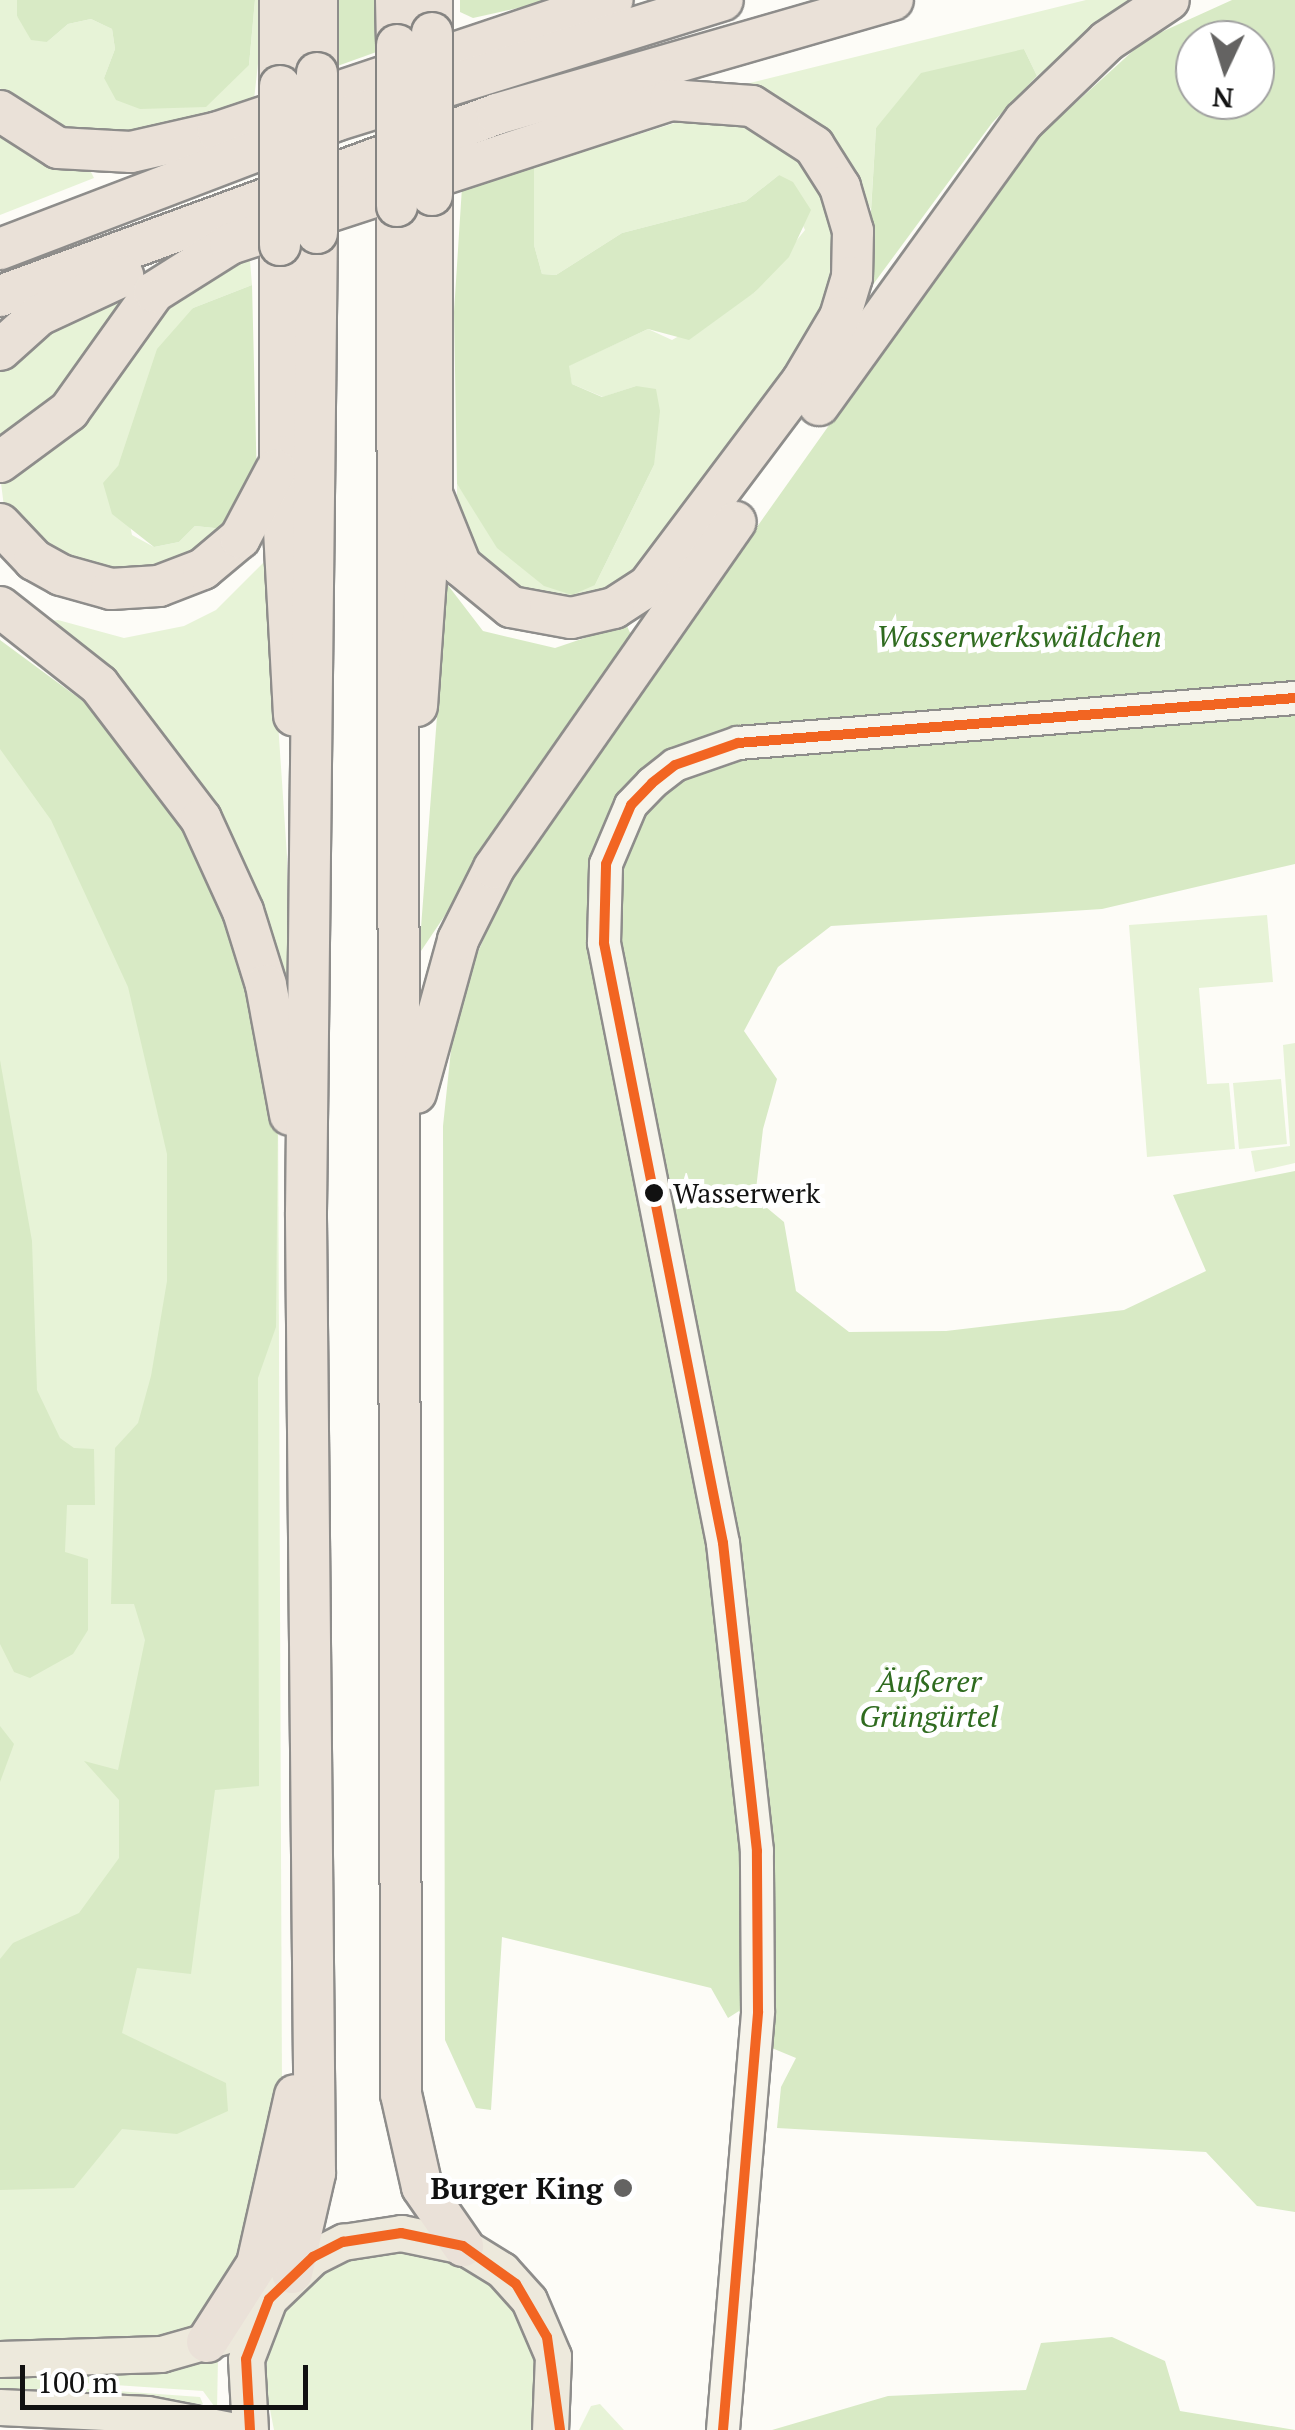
<!DOCTYPE html>
<meta charset="utf-8">
<style>
body{margin:0}
#map{position:relative;width:1295px;height:2430px;overflow:hidden;background:#fdfcf7;font-family:"PT Serif",serif}
div>[style]{position:absolute}
[style*='--x']{left:calc(var(--x)*1px);top:calc(var(--y)*1px);width:calc(var(--w)*1px);rotate:calc(var(--a)*1deg)}
.green>*{inset:0;background:#e7f3d7}
.forest>*{inset:0;background:#d8eac5}
.roads{filter:drop-shadow(2px 0 #8e8d8b) drop-shadow(-2px 0 #8e8d8b) drop-shadow(0 2px #8e8d8b) drop-shadow(0 -2px #8e8d8b)}
.secondary>*{height:32px;margin:-16px;padding:0 16px;transform-origin:16px;border-radius:16px;background:#f6f4eb}
.primary>*{height:35px;margin:-17.5px;padding:0 17.5px;transform-origin:17.5px;border-radius:17.5px;background:#ede9dc}
.highway>*{height:40px;margin:-20px;padding:0 20px;transform-origin:20px;border-radius:20px;background:#eae1d8}
.bridges{filter:drop-shadow(2px 0 #858482) drop-shadow(-2px 0 #858482) drop-shadow(0 2px #858482) drop-shadow(0 -2px #858482)}
.highway-bridge>*{height:40px;margin:-20px;padding:0 20px;transform-origin:20px;border-radius:20px;background:#eae1d8}
.bus-1>*{height:10px;margin:-5px;padding:0 5px;transform-origin:5px;border-radius:5px;background:#f26522}
.dots>*{width:28px;height:28px;translate:-50% -50%;box-sizing:border-box;border:5px solid #fff;border-radius:50%}
span{translate:-50% -50%;white-space:nowrap;text-align:center;line-height:1.15;-webkit-text-stroke:10px #fff;paint-order:stroke}
.bus-label{font-size:28px;color:#111}
.left{translate:0 -50%;text-align:left}
.park-label{font-size:30px;color:#2f6b1f;font-style:italic}
.poi-label{font-size:30px;color:#111;font-weight:700}
.right{translate:-100% -50%;text-align:right}
.north{position:absolute;left:1175px;top:20px;width:100px;height:100px;box-sizing:border-box;background:#fff;border:2px solid #a0a0a0;border-radius:50%;rotate:184deg;font-size:28px;font-weight:700;line-height:40px;text-align:center;color:#111}
.north::after{content:'';display:block;margin:auto;width:35px;height:45px;background:#646362;clip-path:polygon(50% 0,100% 100%,50% 72%,0 100%)}
.scale{position:absolute;left:20px;top:2365px;width:288px;height:45px;box-sizing:border-box;border:5px solid #111;border-top:0;padding-left:12px;font-size:30px;line-height:35px;white-space:nowrap;color:#111;-webkit-text-stroke:8px #fff;paint-order:stroke}
</style>
<div id="map">
<div class="green">
<div style="clip-path:polygon(0 0,17px 0,17px 16px,47px 42px,68px 24px,91px 19px,112px 29px,115px 49px,104px 78px,249px 65px,255px 0,265px 0,254px 100px,122px 143px,68px 136px,24px 118px,0 88px)"></div>
<div style="clip-path:polygon(1086px 0,1131px 0,1037px 76px,1024px 49px,876px 128px,871px 209px,845px 163px,804px 116px,746px 84px)"></div>
<div style="clip-path:polygon(734px 119px,783px 143px,808px 165px,832px 205px,837px 260px,823px 321px,634px 583px,585px 605px,547px 603px,492px 580px,457px 524px,457px 484px,474px 509px,595px 585px,654px 465px,636px 386px,603px 397px,572px 384px,568px 366px,648px 329px,672px 340px,755px 292px,805px 230px,779px 175px,746px 201px,622px 233px,556px 275px,542px 274px,534px 245px,534px 167px,675px 123px)"></div>
<div style="clip-path:polygon(0 129px,87px 164px,94px 178px,0 215px)"></div>
<div style="clip-path:polygon(249px 248px,252px 285px,193px 308px,118px 466px,132px 535px,154px 547px,179px 542px,195px 526px,224px 529px,221px 542px,143px 577px,58px 560px,4px 507px,0 475px,144px 321px)"></div>
<div style="clip-path:polygon(144px 285px,72px 388px,0 450px,0 371px,18px 345px)"></div>
<div style="clip-path:polygon(267px 559px,287px 856px,287px 976px,231px 833px,120px 686px,42px 622px,58px 620px,124px 638px,184px 626px,216px 610px)"></div>
<div style="clip-path:polygon(0 640px,278px 1106px,282px 2091px,231px 2301px,183px 2337px,0 2345px)"></div>
<div style="clip-path:polygon(1267px 915px,1273px 982px,1199px 988px,1207px 1084px,1229px 1083px,1235px 1149px,1147px 1157px,1129px 925px)"></div>
<div style="clip-path:polygon(1295px 1043px,1295px 1163px,1255px 1172px,1251px 1151px,1290px 1146px,1283px 1045px)"></div>
<div style="clip-path:polygon(1281px 1079px,1287px 1144px,1239px 1149px,1233px 1083px)"></div>
<div style="clip-path:polygon(366px 2249px,426px 2249px,480px 2271px,520px 2313px,541px 2369px,534px 2430px,274px 2430px,265px 2384px,268px 2354px,290px 2298px,310px 2276px)"></div>
<div style="clip-path:polygon(218px 2358px,217px 2410px,203px 2391px,56px 2381px,42px 2369px)"></div>
<div style="clip-path:polygon(0 2370px,32px 2370px,47px 2386px,200px 2397px,203px 2404px,0 2398px)"></div>
<div style="clip-path:polygon(600px 2404px,624px 2430px,579px 2430px,591px 2406px)"></div>
</div>
<div class="forest">
<div style="clip-path:polygon(17px 0,255px 0,249px 65px,206px 107px,140px 109px,116px 100px,104px 78px,115px 49px,112px 29px,91px 19px,68px 24px,47px 42px,31px 40px,17px 16px)"></div>
<div style="clip-path:polygon(330px 0,382px 0,382px 50px,329px 69px)"></div>
<div style="clip-path:polygon(460px 0,554px 0,473px 18px,460px 12px)"></div>
<div style="clip-path:polygon(evenodd,1232px 0,1295px 0,1295px 864px,1102px 909px,831px 926px,778px 967px,744px 1031px,777px 1079px,763px 1129px,755px 1198px,784px 1222px,796px 1291px,849px 1332px,946px 1331px,1124px 1310px,1206px 1271px,1173px 1195px,1295px 1171px,1295px 2212px,1257px 2206px,1206px 2152px,777px 2128px,781px 2087px,796px 2058px,767px 2046px,739px 2011px,728px 2018px,711px 1988px,502px 1937px,491px 2110px,476px 2108px,445px 2040px,443px 1126px,456px 1002px,515px 868px,1025px 149px,1146px 39px,1232px 0,1195px 40px,1255px 40px,1255px 100px,1195px 100px,1195px 40px)"></div>
<div style="clip-path:polygon(1024px 49px,1037px 76px,992px 123px,866px 294px,876px 128px,921px 73px)"></div>
<div style="clip-path:polygon(534px 167px,534px 245px,542px 274px,556px 275px,622px 233px,746px 201px,779px 175px,793px 182px,811px 210px,789px 257px,755px 292px,689px 340px,648px 329px,569px 366px,572px 384px,602px 397px,636px 386px,656px 389px,660px 411px,654px 465px,595px 585px,572px 595px,544px 586px,497px 548px,457px 484px,454px 312px,462px 187px)"></div>
<div style="clip-path:polygon(252px 285px,257px 484px,224px 529px,195px 526px,179px 542px,154px 547px,112px 514px,103px 483px,118px 466px,157px 349px,193px 308px)"></div>
<div style="clip-path:polygon(447px 584px,483px 631px,555px 648px,626px 624px,632px 637px,419px 954px)"></div>
<div style="clip-path:polygon(0 640px,103px 716px,188px 835px,223px 900px,278px 1106px,276px 1327px,258px 1378px,259px 1786px,215px 1790px,191px 1974px,137px 1968px,122px 2033px,226px 2083px,228px 2111px,177px 2134px,122px 2129px,74px 2188px,0 2190px,0 1959px,13px 1943px,79px 1913px,119px 1858px,119px 1800px,84px 1761px,118px 1770px,145px 1640px,134px 1604px,111px 1604px,115px 1448px,138px 1423px,151px 1376px,167px 1281px,167px 1154px,128px 987px,51px 820px,0 749px)"></div>
<div style="clip-path:polygon(0 1060px,32px 1241px,37px 1390px,60px 1438px,74px 1448px,94px 1449px,95px 1505px,67px 1505px,65px 1552px,88px 1559px,88px 1630px,73px 1654px,30px 1678px,14px 1672px,0 1644px)"></div>
<div style="clip-path:polygon(0 1726px,14px 1744px,0 1782px)"></div>
<div style="clip-path:polygon(1112px 2337px,1165px 2361px,1180px 2411px,1295px 2430px,772px 2430px,888px 2396px,1026px 2390px,1041px 2343px)"></div>
</div>
<div class="roads">
<div class="secondary">
<div style="--x:723;--y:2430;--w:420;--a:-85.2"></div>
<div style="--x:758;--y:2011;--w:160;--a:-90.4"></div>
<div style="--x:757;--y:1851;--w:310;--a:-96.3"></div>
<div style="--x:723;--y:1543;--w:612;--a:-101.22"></div>
<div style="--x:604;--y:943;--w:79;--a:-88.5"></div>
<div style="--x:606;--y:864;--w:64;--a:-67"></div>
<div style="--x:631;--y:805;--w:30;--a:-46"></div>
<div style="--x:652;--y:783;--w:29;--a:-38"></div>
<div style="--x:675;--y:765;--w:67;--a:-19.2"></div>
<div style="--x:738;--y:743;--w:559;--a:-4.62"></div>
</div>
<div class="primary">
<div style="--x:0;--y:2359;--w:161;--a:-1.8"></div>
<div style="--x:161;--y:2354;--w:73;--a:-15.9"></div>
<div style="--x:0;--y:2407;--w:147;--a:2.7"></div>
<div style="--x:147;--y:2414;--w:84;--a:11"></div>
<div style="--x:250;--y:2430;--w:71;--a:-93.2"></div>
<div style="--x:246;--y:2359;--w:64;--a:-69"></div>
<div style="--x:269;--y:2299;--w:61;--a:-43.7"></div>
<div style="--x:313;--y:2257;--w:34;--a:-27"></div>
<div style="--x:343;--y:2242;--w:59;--a:-8.8"></div>
<div style="--x:401;--y:2233;--w:63;--a:11.8"></div>
<div style="--x:463;--y:2246;--w:46;--a:31.6"></div>
<div style="--x:502;--y:2270;--w:40;--a:48"></div>
<div style="--x:529;--y:2300;--w:61;--a:66.8"></div>
<div style="--x:553;--y:2356;--w:74;--a:92.3"></div>
</div>
<div class="highway">
<div style="--x:396;--y:0;--w:45;--a:88.7"></div>
<div style="--x:432;--y:33;--w:33;--a:-90"></div>
<div style="--x:317;--y:73;--w:73;--a:-90"></div>
<div style="--x:280;--y:86;--w:86;--a:-90"></div>
<div style="--x:0;--y:111;--w:69;--a:32.5"></div>
<div style="--x:58;--y:148;--w:73;--a:3.1"></div>
<div style="--x:131;--y:152;--w:89;--a:-12.9"></div>
<div style="--x:218;--y:132;--w:416;--a:-18.5"></div>
<div style="--x:397;--y:206;--w:1888;--a:89.88"></div>
<div style="--x:401;--y:2094;--w:95;--a:77.3"></div>
<div style="--x:422;--y:2187;--w:72;--a:55.2"></div>
<div style="--x:280;--y:245;--w:211;--a:90"></div>
<div style="--x:280;--y:456;--w:260;--a:86.9"></div>
<div style="--x:0;--y:249;--w:359;--a:-20.9"></div>
<div style="--x:335;--y:121;--w:406;--a:-17.3"></div>
<div style="--x:0;--y:296;--w:529;--a:-20.11"></div>
<div style="--x:497;--y:114;--w:412;--a:-16.1"></div>
<div style="--x:0;--y:350;--w:52;--a:-41.9"></div>
<div style="--x:39;--y:315;--w:93;--a:-24.9"></div>
<div style="--x:819;--y:405;--w:350;--a:-54.2"></div>
<div style="--x:1024;--y:121;--w:115;--a:-43.9"></div>
<div style="--x:1107;--y:41;--w:74;--a:-33.5"></div>
<div style="--x:0;--y:462;--w:86;--a:-36.5"></div>
<div style="--x:69;--y:411;--w:146;--a:-54.5"></div>
<div style="--x:154;--y:292;--w:90;--a:-32.3"></div>
<div style="--x:230;--y:244;--w:463;--a:-18.1"></div>
<div style="--x:670;--y:100;--w:82;--a:4.2"></div>
<div style="--x:752;--y:106;--w:74;--a:32.8"></div>
<div style="--x:814;--y:146;--w:49;--a:57.6"></div>
<div style="--x:840;--y:187;--w:46;--a:73.5"></div>
<div style="--x:853;--y:231;--w:46;--a:91.2"></div>
<div style="--x:852;--y:277;--w:42;--a:106.7"></div>
<div style="--x:840;--y:317;--w:74;--a:120.7"></div>
<div style="--x:802;--y:381;--w:256;--a:126.9"></div>
<div style="--x:648;--y:586;--w:40;--a:147.1"></div>
<div style="--x:614;--y:608;--w:44;--a:166.9"></div>
<div style="--x:571;--y:618;--w:61;--a:-169.6"></div>
<div style="--x:511;--y:607;--w:65;--a:-140.6"></div>
<div style="--x:461;--y:566;--w:78;--a:-111.9"></div>
<div style="--x:0;--y:524;--w:50;--a:46.6"></div>
<div style="--x:34;--y:560;--w:31;--a:29"></div>
<div style="--x:61;--y:575;--w:52;--a:15.6"></div>
<div style="--x:111;--y:589;--w:48;--a:-3.6"></div>
<div style="--x:159;--y:586;--w:47;--a:-21.1"></div>
<div style="--x:203;--y:569;--w:48;--a:-40"></div>
<div style="--x:240;--y:538;--w:77;--a:-62.1"></div>
<div style="--x:0;--y:607;--w:126;--a:38.2"></div>
<div style="--x:99;--y:685;--w:168;--a:52.7"></div>
<div style="--x:201;--y:819;--w:101;--a:65.5"></div>
<div style="--x:243;--y:911;--w:77;--a:72.7"></div>
<div style="--x:266;--y:985;--w:132;--a:79.5"></div>
<div style="--x:417;--y:706;--w:213;--a:-86"></div>
<div style="--x:432;--y:494;--w:299;--a:-90"></div>
<div style="--x:416;--y:1093;--w:159;--a:-74.6"></div>
<div style="--x:458;--y:940;--w:80;--a:-63.4"></div>
<div style="--x:494;--y:868;--w:422;--a:-55.1"></div>
<div style="--x:292;--y:2273;--w:103;--a:-77"></div>
<div style="--x:315;--y:2173;--w:961;--a:-90.54"></div>
<div style="--x:306;--y:1212;--w:979;--a:-89.36"></div>
<div style="--x:207;--y:2342;--w:93;--a:-57.3"></div>
<div style="--x:257;--y:2264;--w:173;--a:-77.3"></div>
</div>
</div>
<div class="bridges">
<div class="highway-bridge">
<div style="--x:432;--y:33;--w:162;--a:90"></div>
<div style="--x:280;--y:86;--w:159;--a:90"></div>
<div style="--x:397;--y:206;--w:161;--a:-90"></div>
<div style="--x:317;--y:233;--w:160;--a:-90"></div>
</div>
</div>
<div class="bus-1">
<div style="--x:250;--y:2430;--w:71;--a:-93.2"></div>
<div style="--x:246;--y:2359;--w:64;--a:-69"></div>
<div style="--x:269;--y:2299;--w:61;--a:-43.7"></div>
<div style="--x:313;--y:2257;--w:34;--a:-27"></div>
<div style="--x:343;--y:2242;--w:59;--a:-8.8"></div>
<div style="--x:401;--y:2233;--w:63;--a:11.8"></div>
<div style="--x:463;--y:2246;--w:65;--a:35.6"></div>
<div style="--x:516;--y:2284;--w:61;--a:59.7"></div>
<div style="--x:547;--y:2337;--w:94;--a:82"></div>
<div style="--x:723;--y:2430;--w:420;--a:-85.2"></div>
<div style="--x:758;--y:2011;--w:160;--a:-90.4"></div>
<div style="--x:757;--y:1851;--w:310;--a:-96.3"></div>
<div style="--x:723;--y:1543;--w:612;--a:-101.22"></div>
<div style="--x:604;--y:943;--w:79;--a:-88.5"></div>
<div style="--x:606;--y:864;--w:64;--a:-67"></div>
<div style="--x:631;--y:805;--w:30;--a:-46"></div>
<div style="--x:652;--y:783;--w:29;--a:-38"></div>
<div style="--x:675;--y:765;--w:67;--a:-19.2"></div>
<div style="--x:738;--y:743;--w:559;--a:-4.62"></div>
</div>
<div class="dots">
<div style="left:654px;top:1193px;background:#111"></div>
<div style="left:623px;top:2188px;background:#646362"></div>
</div>
<div class="bus-label">
<span class="left" style="left:673px;top:1193px">Wasserwerk</span>
</div>
<div class="park-label">
<span style="left:1019px;top:636px">Wasserwerkswäldchen</span>
<span style="left:929px;top:1698px">Äußerer<br>Grüngürtel</span>
</div>
<div class="poi-label">
<span class="right" style="left:603px;top:2188px">Burger King</span>
</div>
<div class="north">N</div>
<div class="scale">100 m</div>
</div>
